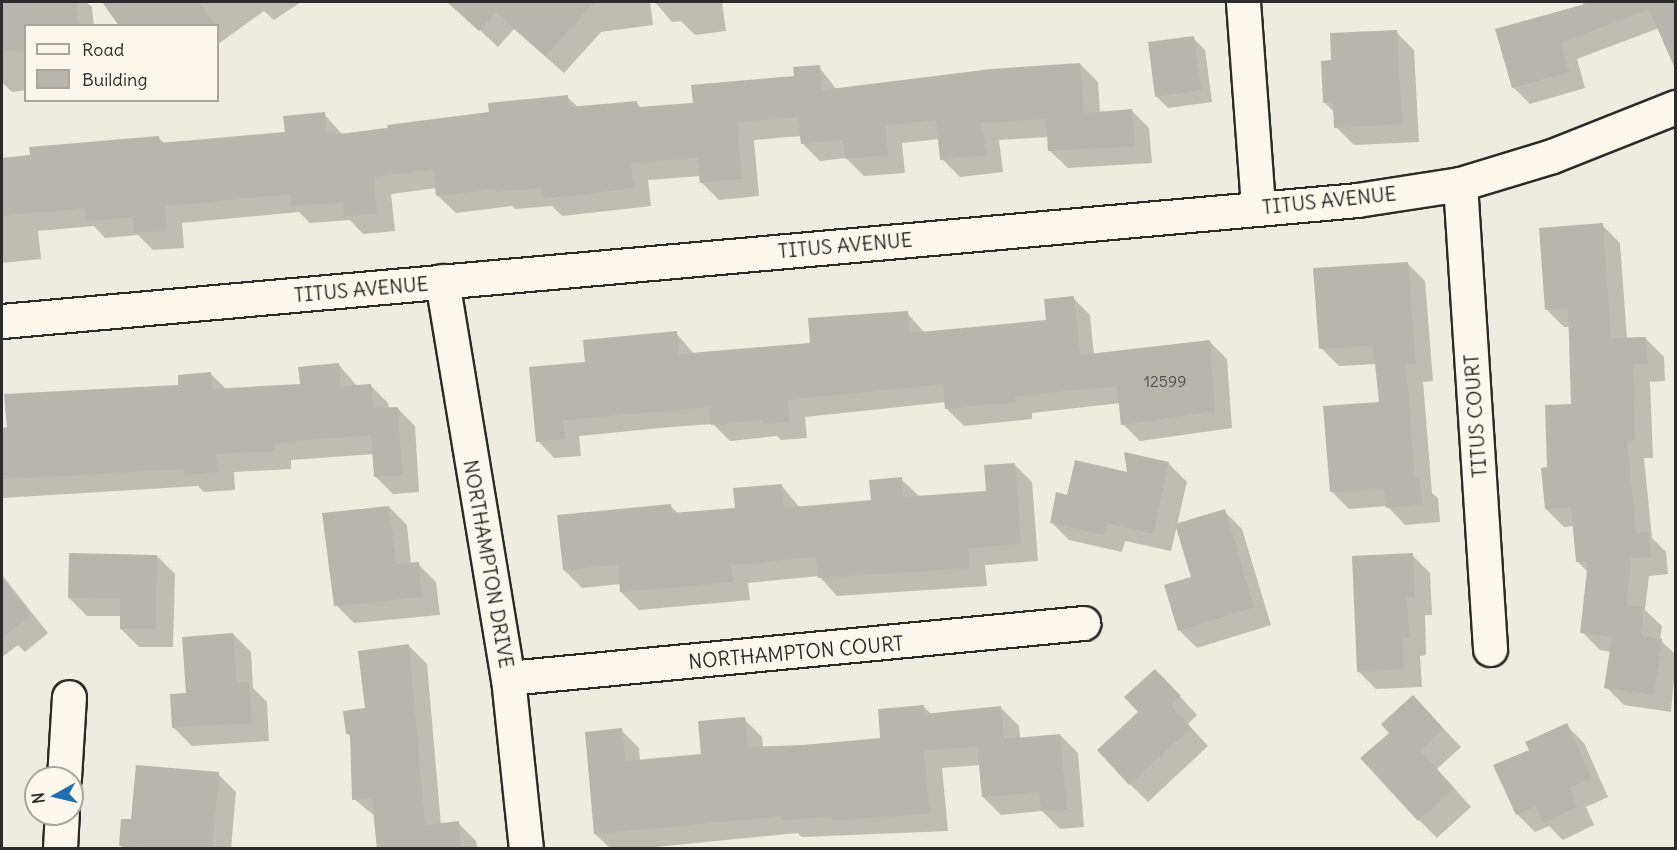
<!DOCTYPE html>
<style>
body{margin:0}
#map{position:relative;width:1677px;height:850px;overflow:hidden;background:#eeebe0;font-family:Delius,sans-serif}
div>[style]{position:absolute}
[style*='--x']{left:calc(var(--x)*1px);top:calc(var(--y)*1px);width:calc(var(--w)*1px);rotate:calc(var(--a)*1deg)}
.shadow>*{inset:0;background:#0003}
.building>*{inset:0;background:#b8b5ae}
.roads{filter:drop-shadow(2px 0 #2b2b2b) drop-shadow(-2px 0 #2b2b2b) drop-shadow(0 2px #2b2b2b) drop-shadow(0 -2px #2b2b2b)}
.minor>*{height:33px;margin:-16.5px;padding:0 16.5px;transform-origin:16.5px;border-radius:16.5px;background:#fbf7ec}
span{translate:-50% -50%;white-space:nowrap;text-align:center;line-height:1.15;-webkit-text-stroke:6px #fbf7ec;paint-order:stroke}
.number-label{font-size:16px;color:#4e4e4c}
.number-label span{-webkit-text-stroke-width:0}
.street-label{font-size:20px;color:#2b2b2b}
.frame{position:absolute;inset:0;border:3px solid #2b2b2b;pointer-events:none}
.legend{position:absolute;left:24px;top:24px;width:195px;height:78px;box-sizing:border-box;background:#fbf7ec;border:2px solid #a8a59f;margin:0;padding:8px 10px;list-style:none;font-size:18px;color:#2b2b2b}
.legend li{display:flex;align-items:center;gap:12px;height:30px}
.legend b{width:30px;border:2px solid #a8a59f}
.north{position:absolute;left:24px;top:766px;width:60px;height:60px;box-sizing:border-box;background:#fbf7ec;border:2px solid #a8a59f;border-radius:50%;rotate:262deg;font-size:16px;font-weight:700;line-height:24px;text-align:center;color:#2b2b2b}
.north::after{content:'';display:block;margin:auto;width:21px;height:27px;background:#1f6fb2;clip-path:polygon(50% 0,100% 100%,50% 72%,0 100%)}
</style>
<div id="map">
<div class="shadow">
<div style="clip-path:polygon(2px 2px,86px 2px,92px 7px,94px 26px,26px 26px,26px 90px,12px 92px,2px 82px)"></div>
<div style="clip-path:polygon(103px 2px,301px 2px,274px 20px,264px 11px,218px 44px,218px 26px,120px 26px)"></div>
<div style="clip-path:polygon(459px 2px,650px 2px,653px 25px,601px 32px,564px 73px,514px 29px,498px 47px,455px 7px)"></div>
<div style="clip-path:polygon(655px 2px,722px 2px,726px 31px,695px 35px,681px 21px,672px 22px)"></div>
<div style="clip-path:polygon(1582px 2px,1676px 2px,1676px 53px,1659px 28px,1577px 59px,1585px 88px,1530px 104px,1513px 87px,1584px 5px)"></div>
<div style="clip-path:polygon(1396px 32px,1414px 50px,1419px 142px,1354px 145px,1336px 127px,1335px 113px,1325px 103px,1333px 62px)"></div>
<div style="clip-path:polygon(1193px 38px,1205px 50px,1212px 102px,1168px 108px,1156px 96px)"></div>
<div style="clip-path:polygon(1080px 64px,1098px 82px,1100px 113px,1131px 110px,1149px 128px,1152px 163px,1068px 168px,1050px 151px,1049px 137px,999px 140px,1003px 172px,960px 177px,942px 159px,940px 139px,902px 143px,905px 173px,864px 176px,846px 158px,820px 161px,802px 143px,801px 136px,754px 140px,759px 196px,719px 200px,701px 182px,700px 176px,648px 180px,651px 206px,562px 216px,552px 206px,515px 209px,512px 206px,456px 213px,438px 196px,437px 188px,391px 194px,395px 231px,363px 234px,350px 220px,310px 223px,299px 212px,182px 223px,184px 248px,153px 250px,138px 235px,105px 238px,94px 226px,38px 231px,41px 259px,2px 263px,2px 159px,159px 138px,165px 144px,286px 134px,324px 114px,342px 134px,491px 113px,567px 97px,578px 107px,636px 102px,642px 109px,694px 104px,796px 78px,819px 67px,837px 90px)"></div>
<div style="clip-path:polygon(1602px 225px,1620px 243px,1627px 339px,1646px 339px,1664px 357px,1665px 381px,1650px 382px,1653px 458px,1644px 458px,1652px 538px,1666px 552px,1668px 574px,1649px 576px,1645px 610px,1662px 626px,1660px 640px,1676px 655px,1671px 712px,1624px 705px,1606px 687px,1611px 652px,1600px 650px,1582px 632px,1588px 572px,1578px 562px,1574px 526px,1564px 527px,1546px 509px,1548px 469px,1573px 405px,1570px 327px,1564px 327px,1546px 309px)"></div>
<div style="clip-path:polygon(1407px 263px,1425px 281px,1433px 381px,1423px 382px,1432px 493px,1438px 498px,1440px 522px,1405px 525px,1387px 506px,1349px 509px,1331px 491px,1380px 403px,1377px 364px,1339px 366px,1321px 348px)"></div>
<div style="clip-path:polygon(1073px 298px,1090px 315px,1094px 355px,1210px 342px,1227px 359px,1232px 428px,1140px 441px,1123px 424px,1120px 403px,1032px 413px,1032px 419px,964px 426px,947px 409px,946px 402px,805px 417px,807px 438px,781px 440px,777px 436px,730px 441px,713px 424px,671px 427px,579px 436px,581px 456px,554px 458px,538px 441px,587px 363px,676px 333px,694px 354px,812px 344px,907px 313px,925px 333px,1048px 321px)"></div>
<div style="clip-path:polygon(339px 365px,357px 386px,370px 385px,388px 403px,389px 409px,397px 408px,415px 426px,419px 492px,393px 494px,375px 476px,374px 454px,291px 460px,291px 469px,234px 472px,235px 490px,204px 492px,198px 486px,2px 498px,2px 429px,180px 387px,211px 374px,226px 389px,302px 385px)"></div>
<div style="clip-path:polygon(1014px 464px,1032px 482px,1038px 561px,985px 565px,987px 586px,837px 596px,819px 576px,748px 583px,750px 600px,639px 610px,621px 592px,621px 584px,582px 588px,564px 570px,670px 506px,679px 514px,736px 509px,781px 485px,800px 508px,872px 501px,901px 479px,920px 497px,987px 493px)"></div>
<div style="clip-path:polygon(1169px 464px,1187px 482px,1177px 525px,1224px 511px,1242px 529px,1271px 625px,1197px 648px,1179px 630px,1193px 578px,1177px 525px,1171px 551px,1125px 541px,1122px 552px,1069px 540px,1051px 522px,1069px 497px,1128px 474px)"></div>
<div style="clip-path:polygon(389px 507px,407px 525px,411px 565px,418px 564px,436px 582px,440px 615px,354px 623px,336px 605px)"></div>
<div style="clip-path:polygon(1412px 555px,1430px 573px,1432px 615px,1425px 615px,1426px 655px,1420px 656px,1422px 687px,1376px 689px,1358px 671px)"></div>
<div style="clip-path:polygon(157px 556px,175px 574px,173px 647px,139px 647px,121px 629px,121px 616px,87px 616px,69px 598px)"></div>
<div style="clip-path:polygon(2px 575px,48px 633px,25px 652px,18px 645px,2px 657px)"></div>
<div style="clip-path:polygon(233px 634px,251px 652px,253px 688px,267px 702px,269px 741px,192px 746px,174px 728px,187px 694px)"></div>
<div style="clip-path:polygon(409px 646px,427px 664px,441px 825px,458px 823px,476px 841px,477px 848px,379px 848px,376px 817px,354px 799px,352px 738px,348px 734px)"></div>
<div style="clip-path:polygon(1173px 689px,1197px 715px,1188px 724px,1208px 746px,1148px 802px,1130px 784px)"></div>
<div style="clip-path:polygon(1413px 697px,1461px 747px,1437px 769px,1471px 807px,1437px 838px,1419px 820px,1391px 733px)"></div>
<div style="clip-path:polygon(923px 706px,931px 714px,1001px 708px,1019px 726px,1020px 739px,1060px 735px,1078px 753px,1084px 827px,1060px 829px,1042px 811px,1001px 815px,983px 797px,980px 765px,942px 768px,948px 831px,802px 837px,798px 833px,645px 848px,610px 848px,595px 834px,621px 730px,639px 748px,640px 761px,703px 755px,744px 719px,762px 737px,763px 748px,882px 739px)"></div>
<div style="clip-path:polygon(1566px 725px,1584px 743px,1608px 797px,1586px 807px,1594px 825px,1563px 840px,1549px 826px,1535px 832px,1517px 814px,1531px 750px)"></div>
<div style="clip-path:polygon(218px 774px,236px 792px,231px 848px,124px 848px,120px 845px,132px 821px)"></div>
</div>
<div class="building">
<div style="clip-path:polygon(2px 2px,76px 2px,79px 26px,26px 26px,26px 49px,2px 51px)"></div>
<div style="clip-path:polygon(102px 2px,199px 2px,216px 26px,119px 26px)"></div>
<div style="clip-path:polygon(447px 2px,595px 2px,545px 56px,496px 12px,479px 31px)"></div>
<div style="clip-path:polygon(1592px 2px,1676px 2px,1676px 71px,1649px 9px,1561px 43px,1569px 72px,1512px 88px,1495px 29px)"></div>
<div style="clip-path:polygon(1397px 30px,1402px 124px,1334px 128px,1333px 103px,1323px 103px,1321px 61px,1331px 60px,1330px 33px)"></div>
<div style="clip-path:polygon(1194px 36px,1201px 90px,1155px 97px,1148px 42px)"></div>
<div style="clip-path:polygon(1080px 63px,1084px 113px,1132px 109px,1135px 146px,1048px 151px,1046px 119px,982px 123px,986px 155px,940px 160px,936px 120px,885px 125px,888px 155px,845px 159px,843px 140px,801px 144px,798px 117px,737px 122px,742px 179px,700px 183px,697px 158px,631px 163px,634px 188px,543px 199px,542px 188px,496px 192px,496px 189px,436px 196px,433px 169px,374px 177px,377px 214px,344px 216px,343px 202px,291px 206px,290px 194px,165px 206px,167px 231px,134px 233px,133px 217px,86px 221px,85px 208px,2px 216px,2px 158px,30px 155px,29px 147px,159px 136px,160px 143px,285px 132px,283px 116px,325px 112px,327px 135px,388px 129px,387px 125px,489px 112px,488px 103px,568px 95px,569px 107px,637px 101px,638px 107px,693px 103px,691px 85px,794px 76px,793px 67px,820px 65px,822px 90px,991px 69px)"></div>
<div style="clip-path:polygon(1603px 223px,1611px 338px,1646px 337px,1648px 364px,1633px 364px,1635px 440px,1627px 441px,1636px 533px,1649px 532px,1651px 557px,1631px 558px,1627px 605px,1644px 607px,1641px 636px,1662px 639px,1654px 695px,1604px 688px,1612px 637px,1580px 633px,1588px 561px,1576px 562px,1571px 507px,1545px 509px,1541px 468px,1547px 467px,1545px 405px,1571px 404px,1568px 308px,1545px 310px,1539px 228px)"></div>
<div style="clip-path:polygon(1408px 262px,1416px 363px,1406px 364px,1415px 479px,1420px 479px,1422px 504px,1386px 508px,1384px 488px,1330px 492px,1323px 406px,1379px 402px,1373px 345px,1319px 349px,1313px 268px)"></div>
<div style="clip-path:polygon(1074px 296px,1080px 355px,1210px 340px,1215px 411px,1121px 425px,1117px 386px,1015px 396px,1016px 402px,945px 409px,943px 384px,788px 400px,790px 422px,763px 424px,762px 420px,711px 425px,710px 407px,563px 420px,565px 439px,536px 442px,529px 367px,585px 362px,583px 340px,677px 331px,679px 354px,810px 343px,808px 318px,908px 311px,910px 333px,1046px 320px,1044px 299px)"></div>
<div style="clip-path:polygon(339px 363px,341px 386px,371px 384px,373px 408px,398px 407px,402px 475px,374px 477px,371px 435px,274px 443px,274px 451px,216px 454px,218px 472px,184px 475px,184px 469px,2px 479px,2px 428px,7px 427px,4px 394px,178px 385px,178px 375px,211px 372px,212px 389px,300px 384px,298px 367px)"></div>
<div style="clip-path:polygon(1124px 452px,1169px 462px,1153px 534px,1107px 523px,1104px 535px,1050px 523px,1056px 492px,1067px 495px,1075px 460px,1127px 472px)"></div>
<div style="clip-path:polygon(1015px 463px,1021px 544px,968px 548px,969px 568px,818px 578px,816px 557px,731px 565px,733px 582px,620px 592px,618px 565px,563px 570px,557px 515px,671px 504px,672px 513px,735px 508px,733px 488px,782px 484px,784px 508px,871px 500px,869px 480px,902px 477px,903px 497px,986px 491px,984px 465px)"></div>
<div style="clip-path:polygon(389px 506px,396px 564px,419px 562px,422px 597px,334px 606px,322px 513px)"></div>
<div style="clip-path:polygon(1225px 509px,1254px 607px,1178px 631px,1164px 585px,1191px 577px,1175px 524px)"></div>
<div style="clip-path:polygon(69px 553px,157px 555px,156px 629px,120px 629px,120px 599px,68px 598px)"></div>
<div style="clip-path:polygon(1413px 553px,1415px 598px,1407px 598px,1409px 638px,1403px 638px,1404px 669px,1357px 672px,1352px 556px)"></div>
<div style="clip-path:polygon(2px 578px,31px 615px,2px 638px)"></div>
<div style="clip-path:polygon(233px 633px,237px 683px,249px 682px,252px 723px,172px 728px,170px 694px,186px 693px,182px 637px)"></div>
<div style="clip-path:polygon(409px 644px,425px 825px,459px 821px,461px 849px,377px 849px,372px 799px,352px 800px,350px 734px,346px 734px,343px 711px,365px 708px,358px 651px)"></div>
<div style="clip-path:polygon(1155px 669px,1181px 696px,1171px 705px,1191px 728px,1129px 785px,1097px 750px,1138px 712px,1124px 697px)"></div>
<div style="clip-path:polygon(1413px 695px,1444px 729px,1420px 750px,1454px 788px,1418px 821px,1360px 758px,1389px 733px,1381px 724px)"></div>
<div style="clip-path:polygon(924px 705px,924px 714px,1001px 706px,1004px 739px,1060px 734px,1067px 809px,1041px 811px,1039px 792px,982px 797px,977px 746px,924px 751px,930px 814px,832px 820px,832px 816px,782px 820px,782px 816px,594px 834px,585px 732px,622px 728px,625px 761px,701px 754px,698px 721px,745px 717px,748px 747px,805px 745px,880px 738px,878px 709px)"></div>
<div style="clip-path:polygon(1567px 723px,1591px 778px,1569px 788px,1577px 807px,1543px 823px,1536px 806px,1516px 815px,1493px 765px,1529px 750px,1525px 742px)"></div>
<div style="clip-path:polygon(136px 765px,219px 772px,212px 849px,119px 846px,121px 819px,131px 819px)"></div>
</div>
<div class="roads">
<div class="minor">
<div style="--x:1243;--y:2;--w:205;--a:85.8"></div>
<div style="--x:1460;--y:184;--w:466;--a:86.3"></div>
<div style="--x:442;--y:281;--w:402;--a:80.6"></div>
<div style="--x:508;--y:678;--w:171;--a:84"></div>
<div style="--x:2;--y:321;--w:1360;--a:-5.1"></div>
<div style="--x:1357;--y:200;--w:104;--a:-8.8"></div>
<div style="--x:1460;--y:184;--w:96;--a:-16.9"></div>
<div style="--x:1552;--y:156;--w:133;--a:-21.6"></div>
<div style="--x:508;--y:678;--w:578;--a:-5.46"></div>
<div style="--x:64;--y:778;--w:81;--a:-86.5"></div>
<div style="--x:60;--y:848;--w:34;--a:-87"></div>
</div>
</div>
<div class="number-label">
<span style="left:1165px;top:381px">12599</span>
</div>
<div class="street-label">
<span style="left:1329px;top:200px;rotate:-6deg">TITUS AVENUE</span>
<span style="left:845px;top:245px;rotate:-5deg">TITUS AVENUE</span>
<span style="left:361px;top:289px;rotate:-5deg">TITUS AVENUE</span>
<span style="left:1475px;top:416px;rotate:-94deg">TITUS COURT</span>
<span style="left:489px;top:564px;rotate:80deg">NORTHAMPTON DRIVE</span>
<span style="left:796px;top:652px;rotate:-5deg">NORTHAMPTON COURT</span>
</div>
<div class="frame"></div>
<ul class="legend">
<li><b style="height:8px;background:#fbf7ec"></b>Road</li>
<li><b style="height:16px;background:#b8b5ae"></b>Building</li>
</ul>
<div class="north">N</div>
</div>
